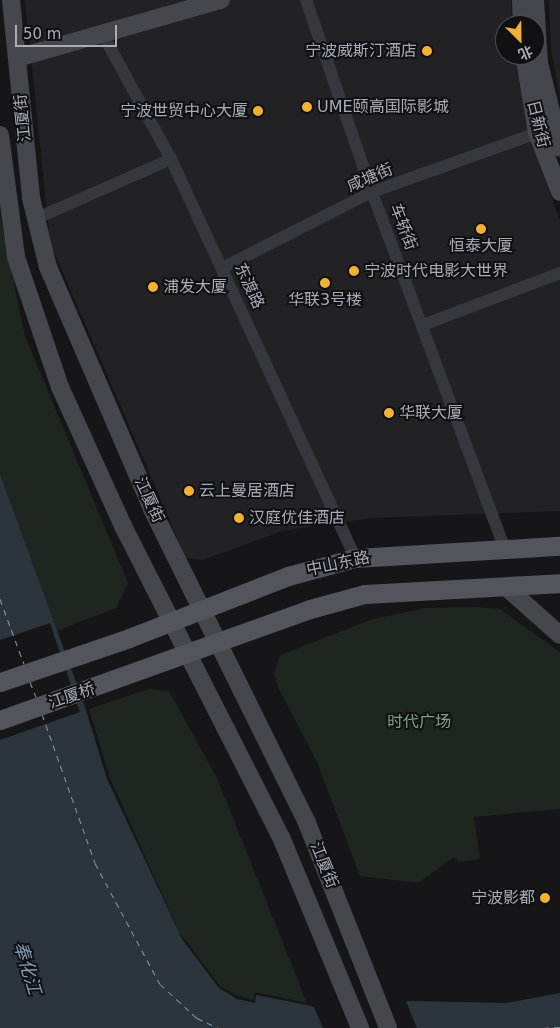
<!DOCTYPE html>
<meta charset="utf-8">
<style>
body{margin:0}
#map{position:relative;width:560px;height:1028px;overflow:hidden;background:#161618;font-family:"DejaVu Sans","Noto Sans SC",sans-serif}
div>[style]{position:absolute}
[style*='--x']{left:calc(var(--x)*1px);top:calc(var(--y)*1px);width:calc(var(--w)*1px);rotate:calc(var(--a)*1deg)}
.built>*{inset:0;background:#222225}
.green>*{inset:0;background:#1e261f}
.water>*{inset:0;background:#2c353c}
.pier>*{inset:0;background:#161618}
.ferry>*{height:1px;margin-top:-0.5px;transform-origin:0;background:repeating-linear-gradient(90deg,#7f9bb3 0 6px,transparent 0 11px)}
.street>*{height:12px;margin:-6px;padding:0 6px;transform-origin:6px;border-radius:6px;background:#37383d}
.secondary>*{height:18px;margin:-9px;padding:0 9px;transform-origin:9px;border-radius:9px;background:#45474d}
.primary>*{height:19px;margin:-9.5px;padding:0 9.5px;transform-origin:9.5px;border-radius:9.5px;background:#53555c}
.dots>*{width:14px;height:14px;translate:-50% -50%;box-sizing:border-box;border:2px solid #111113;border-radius:50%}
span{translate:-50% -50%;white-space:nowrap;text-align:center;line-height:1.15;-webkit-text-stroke:4px #111113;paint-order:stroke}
.poi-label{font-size:16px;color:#a8adb8}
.right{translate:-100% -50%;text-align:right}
.left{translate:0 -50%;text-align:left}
.street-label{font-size:16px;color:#a8adb8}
.park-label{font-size:16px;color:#7fa381}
.water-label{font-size:18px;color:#7f9bb3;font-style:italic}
.north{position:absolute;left:495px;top:15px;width:50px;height:50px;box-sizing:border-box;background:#111113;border:1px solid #4d4f55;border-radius:50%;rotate:157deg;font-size:14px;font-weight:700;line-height:20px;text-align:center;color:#a8adb8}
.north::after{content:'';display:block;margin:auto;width:18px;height:22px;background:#f2b134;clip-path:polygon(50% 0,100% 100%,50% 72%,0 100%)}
.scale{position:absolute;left:15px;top:25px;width:102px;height:22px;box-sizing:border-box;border:2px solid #a8adb8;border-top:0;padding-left:6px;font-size:15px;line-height:18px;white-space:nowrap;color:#a8adb8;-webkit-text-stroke:4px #111113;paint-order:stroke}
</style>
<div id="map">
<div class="built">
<div style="clip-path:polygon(25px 0,511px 0,512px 25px,505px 25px,505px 55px,514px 55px,530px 140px,560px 220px,560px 511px,373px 518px,282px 531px,203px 560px,186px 558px,50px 242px)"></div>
<div style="clip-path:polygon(549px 0,560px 0,560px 96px,551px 49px)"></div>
</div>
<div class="green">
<div style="clip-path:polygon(0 216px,25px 336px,128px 583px,116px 608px,57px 631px,0 474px)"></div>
<div style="clip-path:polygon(476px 607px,500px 609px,560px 652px,560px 809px,474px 817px,480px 859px,459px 862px,454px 857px,418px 883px,360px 876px,317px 762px,278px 687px,274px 674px,280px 655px,373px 619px,426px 608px)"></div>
<div style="clip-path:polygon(149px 689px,169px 691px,217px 778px,307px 1003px,255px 992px,253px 1000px,237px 996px,220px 986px,179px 932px,110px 778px,89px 709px)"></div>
</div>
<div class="water">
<div style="clip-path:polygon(0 474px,85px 707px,107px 779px,182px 939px,219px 988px,237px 999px,255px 1003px,256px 995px,332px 1010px,409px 1001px,506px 1003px,560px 993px,560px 1028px,0 1028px)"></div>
</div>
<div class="pier">
<div style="clip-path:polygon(50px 623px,80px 712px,0 740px,0 640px)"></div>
<div style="clip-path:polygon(405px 999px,417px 1028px,323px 1028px,313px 1005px,332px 1007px)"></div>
</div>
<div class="ferry">
<div style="--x:0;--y:599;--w:69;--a:69.7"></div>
<div style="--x:30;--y:682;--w:16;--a:68"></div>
<div style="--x:42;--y:714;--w:158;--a:70.4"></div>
<div style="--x:95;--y:863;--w:137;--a:61.8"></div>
<div style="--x:160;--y:984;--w:50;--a:42.6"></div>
<div style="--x:197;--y:1018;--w:23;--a:25"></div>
<div style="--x:543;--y:1028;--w:17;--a:-3"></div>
</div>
<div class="street">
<div style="--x:306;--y:0;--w:203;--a:71"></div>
<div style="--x:372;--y:192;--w:381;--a:69.6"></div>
<div style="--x:102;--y:33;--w:144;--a:61.3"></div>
<div style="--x:171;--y:159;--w:439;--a:65.2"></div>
<div style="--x:35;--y:219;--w:149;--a:-23.8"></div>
<div style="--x:222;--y:268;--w:168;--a:-26.9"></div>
<div style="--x:372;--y:192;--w:175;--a:-19.7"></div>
<div style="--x:423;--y:325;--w:147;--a:-20.8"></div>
</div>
<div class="secondary">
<div style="--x:11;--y:0;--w:199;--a:84.2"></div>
<div style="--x:31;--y:198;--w:71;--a:76.2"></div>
<div style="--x:48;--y:267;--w:263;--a:66.7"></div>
<div style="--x:152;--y:509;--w:350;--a:63.7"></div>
<div style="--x:307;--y:823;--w:220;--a:68.4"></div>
<div style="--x:521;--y:0;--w:25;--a:88"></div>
<div style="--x:535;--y:0;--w:63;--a:86.4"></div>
<div style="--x:539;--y:63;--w:87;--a:76"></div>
<div style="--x:524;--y:55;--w:79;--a:80.5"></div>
<div style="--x:537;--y:133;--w:63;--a:68.7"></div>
<div style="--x:17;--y:58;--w:212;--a:-15.9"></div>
<div style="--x:0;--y:135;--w:123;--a:82.5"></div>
<div style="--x:16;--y:257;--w:137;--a:71.3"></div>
<div style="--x:60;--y:387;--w:153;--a:65.6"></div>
<div style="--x:123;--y:526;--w:349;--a:63.1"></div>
<div style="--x:281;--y:837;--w:207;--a:67.5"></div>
<div style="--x:506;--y:587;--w:72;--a:41.6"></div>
</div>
<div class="primary">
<div style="--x:0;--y:682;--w:136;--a:-18.8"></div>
<div style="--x:129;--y:638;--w:171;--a:-21.3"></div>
<div style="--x:288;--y:576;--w:69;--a:-15"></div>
<div style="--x:355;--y:558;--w:205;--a:-3.4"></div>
<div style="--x:0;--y:720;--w:329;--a:-19.7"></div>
<div style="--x:310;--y:609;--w:57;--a:-15.3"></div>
<div style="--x:365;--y:594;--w:195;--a:-3.2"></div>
</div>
<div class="dots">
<div style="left:427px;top:51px;background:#f2b134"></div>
<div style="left:307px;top:107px;background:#f2b134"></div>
<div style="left:258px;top:111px;background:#f2b134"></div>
<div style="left:481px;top:229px;background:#f2b134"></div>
<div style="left:354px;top:271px;background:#f2b134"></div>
<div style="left:325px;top:283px;background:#f2b134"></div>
<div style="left:153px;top:287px;background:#f2b134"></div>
<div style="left:389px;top:413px;background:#f2b134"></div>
<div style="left:189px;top:491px;background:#f2b134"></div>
<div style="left:239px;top:518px;background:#f2b134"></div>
<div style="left:545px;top:898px;background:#f2b134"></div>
</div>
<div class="poi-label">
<span class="right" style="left:417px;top:51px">宁波威斯汀酒店</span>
<span class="left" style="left:317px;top:107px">UME颐高国际影城</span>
<span class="right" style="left:248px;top:111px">宁波世贸中心大厦</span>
<span style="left:481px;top:246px">恒泰大厦</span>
<span class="left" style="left:364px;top:271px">宁波时代电影大世界</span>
<span class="left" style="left:163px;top:287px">浦发大厦</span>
<span style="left:325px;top:300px">华联3号楼</span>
<span class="left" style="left:399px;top:413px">华联大厦</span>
<span class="left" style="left:199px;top:491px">云上曼居酒店</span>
<span class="left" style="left:249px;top:518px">汉庭优佳酒店</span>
<span class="right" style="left:535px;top:898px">宁波影都</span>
</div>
<div class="street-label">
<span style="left:23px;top:118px;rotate:-96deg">江厦街</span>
<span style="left:538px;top:124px;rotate:76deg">日新街</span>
<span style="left:370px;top:178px;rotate:-23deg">咸塘街</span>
<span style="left:403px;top:227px;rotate:69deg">车轿街</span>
<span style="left:249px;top:286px;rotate:65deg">东渡路</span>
<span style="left:149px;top:500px;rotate:65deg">江厦街</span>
<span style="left:338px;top:564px;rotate:-12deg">中山东路</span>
<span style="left:72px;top:696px;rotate:-19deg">江厦桥</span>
<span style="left:324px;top:865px;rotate:68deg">江厦街</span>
</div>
<div class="park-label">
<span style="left:419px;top:722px">时代广场</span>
</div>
<div class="water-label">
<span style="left:27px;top:968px;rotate:73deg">奉化江</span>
</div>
<div class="north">北</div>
<div class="scale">50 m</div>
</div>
